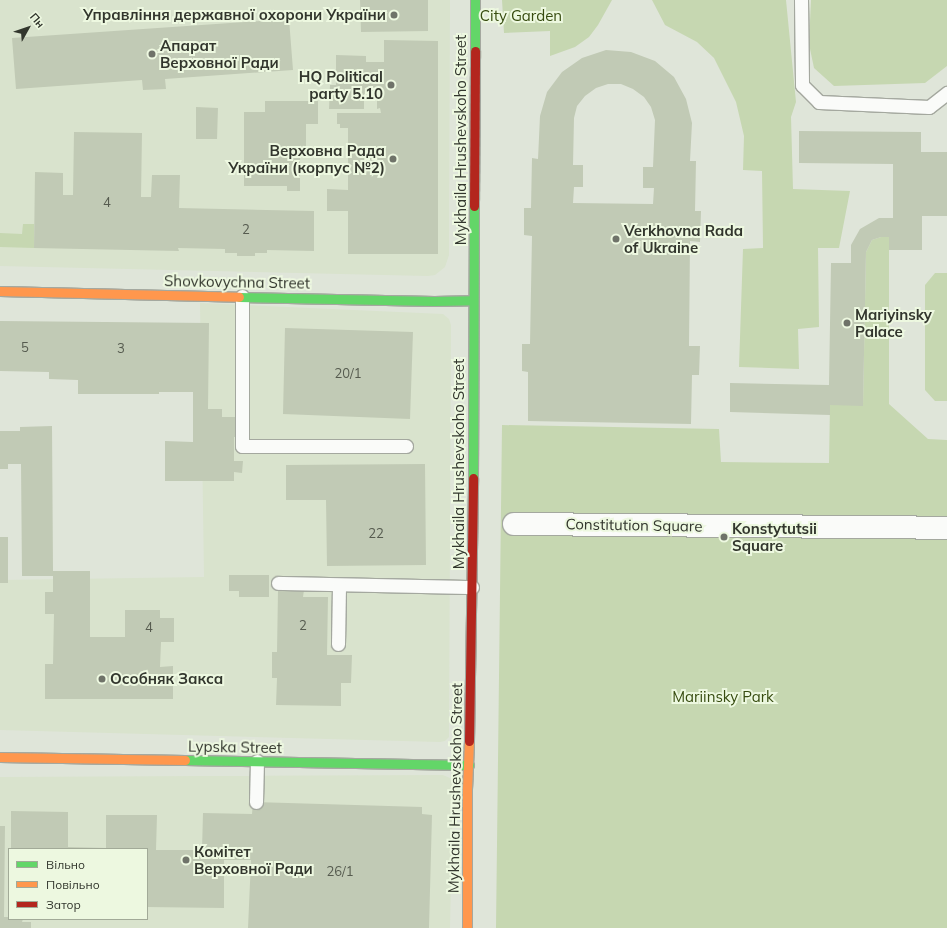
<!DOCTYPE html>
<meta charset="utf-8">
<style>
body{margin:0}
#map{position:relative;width:947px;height:928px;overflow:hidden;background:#dfe5d9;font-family:Mulish,sans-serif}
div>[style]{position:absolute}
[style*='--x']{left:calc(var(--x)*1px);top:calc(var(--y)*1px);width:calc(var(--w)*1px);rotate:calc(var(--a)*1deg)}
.built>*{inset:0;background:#d9e3cd}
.green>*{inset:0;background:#c6d7b1}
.building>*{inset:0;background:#c1cab5}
.roads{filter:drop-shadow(1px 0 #a4a89f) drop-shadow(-1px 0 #a4a89f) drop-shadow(0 1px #a4a89f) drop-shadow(0 -1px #a4a89f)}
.lane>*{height:13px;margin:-6.5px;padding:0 6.5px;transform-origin:6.5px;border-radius:6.5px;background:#fafbf9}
.street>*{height:22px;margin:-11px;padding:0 11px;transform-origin:11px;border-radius:11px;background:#fafbf9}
.fast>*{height:9px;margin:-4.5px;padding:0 4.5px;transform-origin:4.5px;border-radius:4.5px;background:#63d668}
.slow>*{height:9px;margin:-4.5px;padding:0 4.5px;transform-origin:4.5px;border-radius:4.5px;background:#ff974d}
.jam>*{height:9px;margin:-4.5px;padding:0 4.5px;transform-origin:4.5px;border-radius:4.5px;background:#b3261e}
.dots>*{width:11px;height:11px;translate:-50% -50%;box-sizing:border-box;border:2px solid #edf8e0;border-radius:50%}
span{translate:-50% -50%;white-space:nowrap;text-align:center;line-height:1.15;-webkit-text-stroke:4px #edf8e0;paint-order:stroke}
.number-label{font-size:13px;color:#565b4f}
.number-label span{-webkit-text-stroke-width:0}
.poi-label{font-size:15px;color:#32362d;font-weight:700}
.right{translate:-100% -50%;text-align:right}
.left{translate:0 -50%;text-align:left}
.park-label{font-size:15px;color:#374c10}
.street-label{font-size:15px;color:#32362d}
.legend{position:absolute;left:8px;top:848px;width:140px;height:72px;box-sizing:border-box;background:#edf8e0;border:1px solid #a2aa98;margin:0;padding:5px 7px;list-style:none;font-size:12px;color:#32362d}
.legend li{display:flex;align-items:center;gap:8px;height:20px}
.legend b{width:20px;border:1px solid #a2aa98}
.north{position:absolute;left:8px;top:8px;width:40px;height:40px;-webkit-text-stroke:3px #edf8e0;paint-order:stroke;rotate:50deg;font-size:11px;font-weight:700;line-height:16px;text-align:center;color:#32362d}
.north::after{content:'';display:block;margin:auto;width:14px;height:18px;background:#32362d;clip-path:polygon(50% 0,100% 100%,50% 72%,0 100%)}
</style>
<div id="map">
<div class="built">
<div style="clip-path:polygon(0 0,450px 0,449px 255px,445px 267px,435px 275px,428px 276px,0 266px)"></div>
<div style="clip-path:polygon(200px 303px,443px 314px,449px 319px,451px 325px,449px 737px,445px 741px,440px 742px,0 730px,0 580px,204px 577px)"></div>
<div style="clip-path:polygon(evenodd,443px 775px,450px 778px,453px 785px,450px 928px,0 928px,0 777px,443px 775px,9px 849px,147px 849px,147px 919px,9px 919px,9px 849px)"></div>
</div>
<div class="green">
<div style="clip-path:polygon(502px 0,612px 0,598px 25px,589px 37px,575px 47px,550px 56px,550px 31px,504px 33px)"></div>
<div style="clip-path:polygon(652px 0,786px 0,796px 102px,791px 117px,793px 189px,850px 191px,839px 248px,818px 248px,819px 327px,798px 329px,799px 369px,739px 367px,743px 249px,763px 248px,762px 171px,743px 170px,744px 136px,736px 102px,714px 58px,697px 42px,665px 25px)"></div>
<div style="clip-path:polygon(811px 0,947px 0,947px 66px,925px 83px,834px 86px,814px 68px,809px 44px)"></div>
<div style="clip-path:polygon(23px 224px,34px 224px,34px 248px,0 247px,0 233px,22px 234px)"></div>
<div style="clip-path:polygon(881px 237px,889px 237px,889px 404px,928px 439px,947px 440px,947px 928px,496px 928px,502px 425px,719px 429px,721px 462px,829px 463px,830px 405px,863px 405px,866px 252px,872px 240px)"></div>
<div style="clip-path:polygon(935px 273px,947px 273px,947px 401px,935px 401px,925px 390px,925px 285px)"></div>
</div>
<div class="building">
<div style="clip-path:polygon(360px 0,428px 0,428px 31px,361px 32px)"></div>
<div style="clip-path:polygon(289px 19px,293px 70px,165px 79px,166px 89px,143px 90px,142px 80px,16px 89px,12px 38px)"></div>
<div style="clip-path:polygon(384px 40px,438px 41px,438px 254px,348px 254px,348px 211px,327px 211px,327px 189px,348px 190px,348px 128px,340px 128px,340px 124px,337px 124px,337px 113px,381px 113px,380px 108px,377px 109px,377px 93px,364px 94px,364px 109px,329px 109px,330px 85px,336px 85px,336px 55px,366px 56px,366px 62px,384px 62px)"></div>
<div style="clip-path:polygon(evenodd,606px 50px,631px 52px,655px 61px,674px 77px,686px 99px,692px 123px,690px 161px,696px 161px,695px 211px,701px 211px,700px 242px,690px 241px,689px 346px,700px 346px,699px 375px,692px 375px,691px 424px,528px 421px,528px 372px,522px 371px,522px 344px,530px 344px,532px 236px,524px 235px,524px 208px,531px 208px,532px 158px,538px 159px,540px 116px,547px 92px,562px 72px,582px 58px,606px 50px,608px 84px,621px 84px,633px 89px,644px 97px,651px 107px,655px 120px,653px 167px,643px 167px,643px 188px,654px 188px,653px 204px,573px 203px,574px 187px,583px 187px,583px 165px,573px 165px,574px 118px,577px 106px,585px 96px,596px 88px,608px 84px)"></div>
<div style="clip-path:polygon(265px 101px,318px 101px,318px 124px,306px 124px,306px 150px,300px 150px,300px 191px,287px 191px,287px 186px,244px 186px,244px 112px,265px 112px)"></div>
<div style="clip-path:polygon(196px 107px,218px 108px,217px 139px,196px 139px)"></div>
<div style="clip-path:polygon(799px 131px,921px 132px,921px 152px,947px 152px,947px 216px,922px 216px,922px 250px,889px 250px,889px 237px,881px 237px,872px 240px,866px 252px,863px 406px,830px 405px,830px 415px,730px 412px,730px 383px,829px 385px,831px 263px,851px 263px,851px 245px,860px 229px,879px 218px,893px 218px,893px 164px,799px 163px)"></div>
<div style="clip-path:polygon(74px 132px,142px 133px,141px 197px,151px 197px,152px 175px,180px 175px,179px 208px,314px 211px,314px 251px,267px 250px,267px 253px,255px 253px,255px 256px,237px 256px,237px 253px,225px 253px,225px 249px,178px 248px,179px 251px,34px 248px,35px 172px,63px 173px,63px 195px,73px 195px)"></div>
<div style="clip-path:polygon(0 321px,209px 323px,208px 409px,222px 409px,222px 417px,240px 417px,240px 437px,234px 437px,234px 461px,243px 461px,242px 473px,234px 472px,234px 481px,165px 481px,165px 441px,193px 442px,193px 392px,159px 392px,159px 394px,78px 394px,78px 380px,49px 379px,49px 372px,0 371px)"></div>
<div style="clip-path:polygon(285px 328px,413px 332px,410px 419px,283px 414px)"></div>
<div style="clip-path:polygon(52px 426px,53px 571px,90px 571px,90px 637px,125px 637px,125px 610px,160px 610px,160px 618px,174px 618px,174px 642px,161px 642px,160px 667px,173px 666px,173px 699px,45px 699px,45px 664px,53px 664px,54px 614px,45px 614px,45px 592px,53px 592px,53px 576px,22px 576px,21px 464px,8px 464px,8px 469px,0 469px,0 431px,20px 431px,20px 427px)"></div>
<div style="clip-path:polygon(425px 464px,426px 565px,327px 566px,326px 500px,286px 500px,286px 465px)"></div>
<div style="clip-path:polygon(0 537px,8px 537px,8px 583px,0 583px)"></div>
<div style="clip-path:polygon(229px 575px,269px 575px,269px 597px,239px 597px,239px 591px,229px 591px)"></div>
<div style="clip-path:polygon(278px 590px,304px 590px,303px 597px,328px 597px,327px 655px,352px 655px,351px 683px,341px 683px,341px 706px,276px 705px,277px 678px,272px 678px,272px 652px,277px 652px)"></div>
<div style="clip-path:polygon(253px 802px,422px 807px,422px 814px,432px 815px,429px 928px,248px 928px,251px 860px,224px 860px,224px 908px,147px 907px,147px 849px,11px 849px,11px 811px,68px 812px,68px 847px,106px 848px,106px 815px,157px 815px,156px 850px,202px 850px,203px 813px,252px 814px)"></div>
<div style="clip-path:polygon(0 826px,5px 826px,4px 917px,9px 917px,9px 919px,23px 919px,22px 922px,31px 922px,31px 928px,0 928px)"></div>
</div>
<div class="roads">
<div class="lane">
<div style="--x:801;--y:0;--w:85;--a:89.3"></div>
<div style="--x:802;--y:85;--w:24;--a:45"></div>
<div style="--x:819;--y:102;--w:110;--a:2.6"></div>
<div style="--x:929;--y:107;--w:23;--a:-38"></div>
<div style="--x:242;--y:296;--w:150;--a:90"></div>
<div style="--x:242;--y:446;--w:164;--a:0"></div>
<div style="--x:278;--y:583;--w:194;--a:1.2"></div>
<div style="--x:338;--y:644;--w:59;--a:-89"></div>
<div style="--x:256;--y:802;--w:41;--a:-88.6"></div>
</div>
<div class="street">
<div style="--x:514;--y:524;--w:433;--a:0.5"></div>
</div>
<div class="fast">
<div style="--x:475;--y:0;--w:51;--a:90"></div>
<div style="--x:239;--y:297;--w:195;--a:1.2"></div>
<div style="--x:434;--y:301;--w:39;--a:-1"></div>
<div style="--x:473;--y:478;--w:272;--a:-89.8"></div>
<div style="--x:185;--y:760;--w:284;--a:1"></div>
</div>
<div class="slow">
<div style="--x:0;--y:291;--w:239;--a:1.4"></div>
<div style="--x:0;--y:757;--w:185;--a:0.9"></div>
<div style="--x:467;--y:928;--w:139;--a:-90"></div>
<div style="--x:467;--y:789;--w:48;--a:-87.6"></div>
</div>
<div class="jam">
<div style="--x:474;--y:206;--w:155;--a:-89.6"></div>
<div style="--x:469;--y:741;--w:263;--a:-89.1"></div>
</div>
</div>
<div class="dots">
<div style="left:394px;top:15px;background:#6f7369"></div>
<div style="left:152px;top:54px;background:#6f7369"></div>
<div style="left:391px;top:85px;background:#6f7369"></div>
<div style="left:393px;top:159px;background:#6f7369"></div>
<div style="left:616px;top:239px;background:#6f7369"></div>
<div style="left:847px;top:323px;background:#6f7369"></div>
<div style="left:724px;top:537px;background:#6f7369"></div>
<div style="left:102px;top:679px;background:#6f7369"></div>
<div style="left:186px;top:860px;background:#6f7369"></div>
</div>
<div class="number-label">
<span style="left:107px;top:202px">4</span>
<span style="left:246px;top:229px">2</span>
<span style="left:25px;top:347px">5</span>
<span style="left:121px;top:348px">3</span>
<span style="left:348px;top:373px">20/1</span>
<span style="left:376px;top:533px">22</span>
<span style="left:303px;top:625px">2</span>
<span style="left:149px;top:627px">4</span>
<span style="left:340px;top:871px">26/1</span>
</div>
<div class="poi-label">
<span class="right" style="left:386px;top:15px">Управління державної охорони України</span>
<span class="left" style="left:160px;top:54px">Апарат<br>Верховної Ради</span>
<span class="right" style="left:383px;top:85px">HQ Political<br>party 5.10</span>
<span class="right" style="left:385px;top:159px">Верховна Рада<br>України (корпус №2)</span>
<span class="left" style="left:624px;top:239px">Verkhovna Rada<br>of Ukraine</span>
<span class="left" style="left:855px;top:323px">Mariyinsky<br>Palace</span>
<span class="left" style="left:732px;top:537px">Konstytutsii<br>Square</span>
<span class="left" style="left:110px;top:679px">Особняк Закса</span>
<span class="left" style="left:194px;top:860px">Комітет<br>Верховної Ради</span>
</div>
<div class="park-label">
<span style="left:521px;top:16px">City Garden</span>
<span style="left:723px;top:697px">Mariinsky Park</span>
</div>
<div class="street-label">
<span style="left:461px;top:140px;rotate:-90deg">Mykhaila Hrushevskoho Street</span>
<span style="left:237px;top:282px;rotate:1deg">Shovkovychna Street</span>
<span style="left:459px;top:464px;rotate:-90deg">Mykhaila Hrushevskoho Street</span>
<span style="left:634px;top:525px;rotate:1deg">Constitution Square</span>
<span style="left:235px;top:747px;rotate:1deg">Lypska Street</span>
<span style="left:455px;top:788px;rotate:-89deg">Mykhaila Hrushevskoho Street</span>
</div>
<ul class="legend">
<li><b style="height:5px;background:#63d668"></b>Вільно</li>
<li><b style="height:5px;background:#ff974d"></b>Повільно</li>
<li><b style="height:5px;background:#b3261e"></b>Затор</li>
</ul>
<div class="north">Пн</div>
</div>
